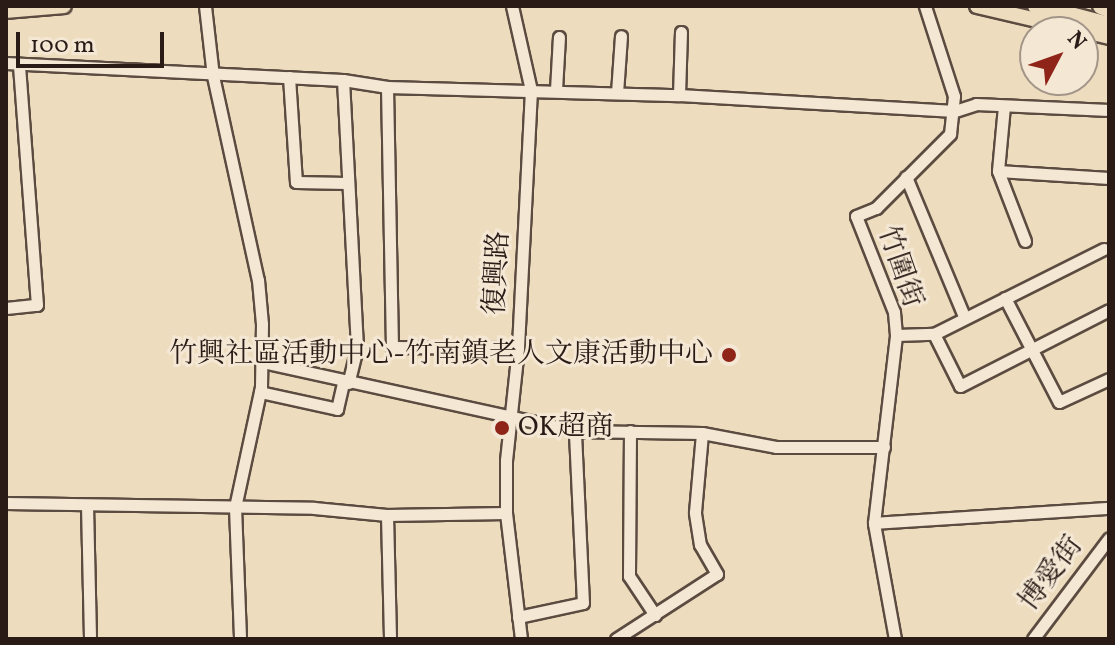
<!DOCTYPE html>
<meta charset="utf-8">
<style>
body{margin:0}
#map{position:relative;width:1115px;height:645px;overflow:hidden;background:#eedcbe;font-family:Vollkorn,"Noto Serif TC",serif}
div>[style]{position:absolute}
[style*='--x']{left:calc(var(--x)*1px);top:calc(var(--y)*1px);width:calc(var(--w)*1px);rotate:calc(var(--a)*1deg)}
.roads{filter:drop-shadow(2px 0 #5b4b40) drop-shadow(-2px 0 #5b4b40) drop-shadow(0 2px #5b4b40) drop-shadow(0 -2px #5b4b40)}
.minor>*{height:11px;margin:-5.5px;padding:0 5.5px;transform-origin:5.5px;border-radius:5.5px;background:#f4e8d5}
.major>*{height:14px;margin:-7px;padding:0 7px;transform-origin:7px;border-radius:7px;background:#eedcbe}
.highway>*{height:16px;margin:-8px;padding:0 8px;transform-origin:8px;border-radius:8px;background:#eedcbe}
.dots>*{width:22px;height:22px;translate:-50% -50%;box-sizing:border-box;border:4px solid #f4e8d5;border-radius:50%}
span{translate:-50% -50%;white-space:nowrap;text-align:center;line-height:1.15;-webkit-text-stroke:6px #f4e8d5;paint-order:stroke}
.street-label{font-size:28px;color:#2a1b16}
.poi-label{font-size:28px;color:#2a1b16}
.right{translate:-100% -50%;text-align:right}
.left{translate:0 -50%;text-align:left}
.frame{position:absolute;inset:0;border:8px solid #2a1b16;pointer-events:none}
.north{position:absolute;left:1019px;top:16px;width:80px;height:80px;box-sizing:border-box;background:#f4e8d5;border:2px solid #a39689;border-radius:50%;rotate:49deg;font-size:22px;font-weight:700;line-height:32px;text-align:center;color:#2a1b16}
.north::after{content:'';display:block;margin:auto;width:28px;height:36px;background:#8f2418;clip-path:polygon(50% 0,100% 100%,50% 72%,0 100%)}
.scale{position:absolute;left:16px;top:32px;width:148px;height:36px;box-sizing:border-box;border:4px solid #2a1b16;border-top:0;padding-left:10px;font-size:24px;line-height:28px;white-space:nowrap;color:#2a1b16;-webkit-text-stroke:6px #f4e8d5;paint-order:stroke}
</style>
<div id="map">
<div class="roads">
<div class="minor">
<div style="--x:205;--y:6;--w:70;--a:83.5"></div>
<div style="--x:213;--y:76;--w:209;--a:77.6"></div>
<div style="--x:258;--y:280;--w:44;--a:84.8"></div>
<div style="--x:262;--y:324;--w:63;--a:90.9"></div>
<div style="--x:261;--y:387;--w:123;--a:102.2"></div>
<div style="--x:235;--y:507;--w:132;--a:87.8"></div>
<div style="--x:512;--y:6;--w:86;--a:77.3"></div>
<div style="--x:531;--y:90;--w:258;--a:92.9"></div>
<div style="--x:518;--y:348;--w:113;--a:96.1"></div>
<div style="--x:506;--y:460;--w:53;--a:90"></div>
<div style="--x:506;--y:513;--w:127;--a:83.2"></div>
<div style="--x:6;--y:63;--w:337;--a:2.9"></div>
<div style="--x:343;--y:80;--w:45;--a:9"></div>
<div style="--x:387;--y:87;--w:292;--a:1.6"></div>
<div style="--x:679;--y:95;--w:276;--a:3.3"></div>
<div style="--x:955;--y:111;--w:22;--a:-18"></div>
<div style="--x:976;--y:104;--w:133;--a:2.6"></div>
<div style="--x:289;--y:77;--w:105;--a:86.2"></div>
<div style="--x:296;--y:182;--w:51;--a:1.1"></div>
<div style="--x:343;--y:80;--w:268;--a:87"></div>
<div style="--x:357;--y:348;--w:36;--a:104"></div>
<div style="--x:387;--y:87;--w:260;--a:88.9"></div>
<div style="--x:392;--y:347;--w:126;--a:0.5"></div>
<div style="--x:556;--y:90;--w:53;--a:-86.8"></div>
<div style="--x:617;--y:93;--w:57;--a:-86"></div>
<div style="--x:679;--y:95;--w:63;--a:-88.2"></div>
<div style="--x:1004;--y:106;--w:65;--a:95.3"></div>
<div style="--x:998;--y:171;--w:75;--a:68.9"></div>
<div style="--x:998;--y:171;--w:111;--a:3.6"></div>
<div style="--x:906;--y:177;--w:151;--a:67.4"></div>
<div style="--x:1005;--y:298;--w:117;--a:62.6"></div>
<div style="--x:1059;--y:402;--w:55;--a:-24.7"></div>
<div style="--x:6;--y:308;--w:31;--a:-6"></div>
<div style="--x:37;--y:305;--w:242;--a:-94.3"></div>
<div style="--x:934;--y:334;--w:58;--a:63.4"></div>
<div style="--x:960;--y:386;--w:167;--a:-27"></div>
<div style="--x:896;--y:335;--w:38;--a:-2"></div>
<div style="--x:934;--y:334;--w:190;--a:-26.6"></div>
<div style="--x:262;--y:362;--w:321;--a:12.4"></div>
<div style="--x:575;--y:431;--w:127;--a:0.9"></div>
<div style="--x:702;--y:433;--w:75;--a:10.7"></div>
<div style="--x:776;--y:447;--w:108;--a:0"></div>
<div style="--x:260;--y:392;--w:79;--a:12.4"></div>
<div style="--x:337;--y:409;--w:28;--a:-77"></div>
<div style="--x:630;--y:431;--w:145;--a:90.4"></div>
<div style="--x:629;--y:576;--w:47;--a:56.3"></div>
<div style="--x:6;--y:503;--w:308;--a:0.9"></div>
<div style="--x:314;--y:508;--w:73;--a:5.5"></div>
<div style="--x:387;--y:515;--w:119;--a:-1"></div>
<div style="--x:87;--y:505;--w:134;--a:88.7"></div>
<div style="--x:387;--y:515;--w:124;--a:88.6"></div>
<div style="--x:874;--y:523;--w:235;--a:-3.7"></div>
<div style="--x:518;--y:617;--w:66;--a:-12.2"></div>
<div style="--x:583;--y:603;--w:172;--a:-92.7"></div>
<div style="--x:616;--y:639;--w:120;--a:-32.8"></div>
<div style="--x:717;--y:574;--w:34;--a:-120"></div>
<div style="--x:700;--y:545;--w:33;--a:-99"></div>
<div style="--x:695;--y:512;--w:79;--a:-84.9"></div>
<div style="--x:895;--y:639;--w:118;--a:-100.3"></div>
<div style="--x:874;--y:523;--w:189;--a:-83.3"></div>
<div style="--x:896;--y:335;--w:23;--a:-95"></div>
<div style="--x:894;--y:312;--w:103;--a:-111.6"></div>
<div style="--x:856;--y:216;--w:22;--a:-22"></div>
<div style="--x:876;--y:208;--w:105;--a:-45"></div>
<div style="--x:950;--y:134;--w:38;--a:-84"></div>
<div style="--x:954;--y:96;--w:95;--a:-107.9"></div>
<div style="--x:1033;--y:639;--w:126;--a:-53"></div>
</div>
<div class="major">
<div style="--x:977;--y:6;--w:136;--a:13.2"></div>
<div style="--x:6;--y:11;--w:58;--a:-4.9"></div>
</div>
<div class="highway">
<div style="--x:1036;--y:6;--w:75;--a:14.6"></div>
<div style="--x:1101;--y:6;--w:9;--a:21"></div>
</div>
</div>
<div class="dots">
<div style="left:729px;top:355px;background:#8f2418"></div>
<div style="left:502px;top:428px;background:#8f2418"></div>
</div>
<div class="street-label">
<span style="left:899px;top:267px;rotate:71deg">竹圍街</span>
<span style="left:498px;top:273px;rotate:-87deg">復興路</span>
<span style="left:1052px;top:574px;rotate:-53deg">博愛街</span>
</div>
<div class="poi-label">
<span class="right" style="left:713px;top:355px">竹興社區活動中心-竹南鎮老人文康活動中心</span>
<span class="left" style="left:518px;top:428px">OK超商</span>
</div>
<div class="frame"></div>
<div class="north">N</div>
<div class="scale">100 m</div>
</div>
